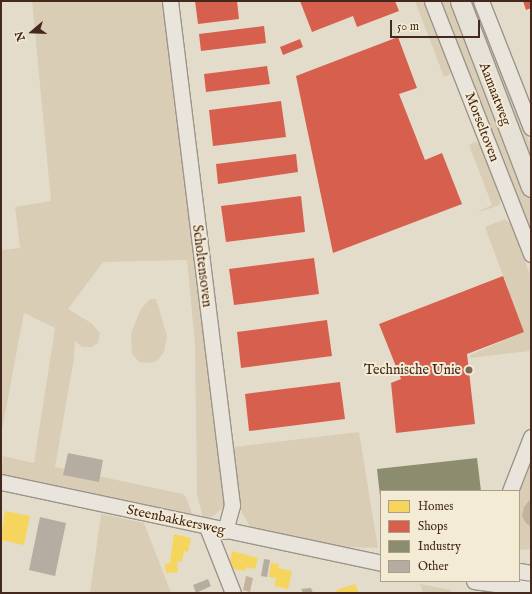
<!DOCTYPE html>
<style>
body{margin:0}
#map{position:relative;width:532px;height:594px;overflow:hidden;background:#e4dcca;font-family:"IM FELL English",serif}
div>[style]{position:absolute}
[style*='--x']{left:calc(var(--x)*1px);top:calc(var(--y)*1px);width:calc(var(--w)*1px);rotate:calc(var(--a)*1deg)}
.green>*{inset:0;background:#dacdb5}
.water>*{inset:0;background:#c3b39c}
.homes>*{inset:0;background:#f6d55c}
.shops>*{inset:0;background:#d6604d}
.industry>*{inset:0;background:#8c8c6e}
.building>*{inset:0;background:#b5ada1}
.roads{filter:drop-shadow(1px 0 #9c9489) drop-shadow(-1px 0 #9c9489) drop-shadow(0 1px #9c9489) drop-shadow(0 -1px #9c9489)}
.minor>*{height:15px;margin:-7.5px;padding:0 7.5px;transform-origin:7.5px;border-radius:7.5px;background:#e9e5dc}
.major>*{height:19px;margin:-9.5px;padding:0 9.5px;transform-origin:9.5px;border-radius:9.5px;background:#e6e1d6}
.dots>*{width:11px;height:11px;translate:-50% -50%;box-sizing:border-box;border:2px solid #f4ebd5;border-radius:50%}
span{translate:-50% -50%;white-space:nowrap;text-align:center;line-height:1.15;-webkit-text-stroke:4px #f4ebd5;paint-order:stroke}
.street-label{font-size:14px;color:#45281d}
.poi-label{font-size:14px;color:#45281d}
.right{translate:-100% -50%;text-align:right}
.frame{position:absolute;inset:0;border:2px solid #45281d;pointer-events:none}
.legend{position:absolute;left:380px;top:490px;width:140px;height:92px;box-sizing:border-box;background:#f4ebd5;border:1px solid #ae9d8b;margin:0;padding:5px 7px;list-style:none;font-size:12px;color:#45281d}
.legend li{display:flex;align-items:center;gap:8px;height:20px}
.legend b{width:20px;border:1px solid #ae9d8b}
.north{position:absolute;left:12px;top:12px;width:40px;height:40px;-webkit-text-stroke:3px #f4ebd5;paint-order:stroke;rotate:251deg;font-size:11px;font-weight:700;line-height:16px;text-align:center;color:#45281d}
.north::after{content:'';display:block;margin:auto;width:14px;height:18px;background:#45281d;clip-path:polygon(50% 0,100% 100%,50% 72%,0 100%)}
.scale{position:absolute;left:390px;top:20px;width:90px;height:18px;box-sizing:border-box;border:2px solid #45281d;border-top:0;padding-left:5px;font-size:12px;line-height:14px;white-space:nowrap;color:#45281d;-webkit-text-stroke:3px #f4ebd5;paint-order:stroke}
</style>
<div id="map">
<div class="green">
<div style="clip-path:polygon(32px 1px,164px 1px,225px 505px,215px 515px,204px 521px,197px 495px,195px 345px,187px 260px,103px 262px,68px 309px,91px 323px,100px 333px,98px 343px,92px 347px,82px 347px,75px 341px,74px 358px,55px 467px,183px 494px,186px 497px,194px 518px,1px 477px,3px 456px,34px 463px,55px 328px,24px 313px,1px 435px,1px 250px,20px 248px,15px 207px,51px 201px)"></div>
<div style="clip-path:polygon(415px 1px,425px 1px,452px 70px,449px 75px,444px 77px)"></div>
<div style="clip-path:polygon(439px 1px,475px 1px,501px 68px,531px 146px,531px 242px)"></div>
<div style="clip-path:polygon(475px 142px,481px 145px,501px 198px,500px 205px,479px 212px,479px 211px,492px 205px,469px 145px)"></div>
<div style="clip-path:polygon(505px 219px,511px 224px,531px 277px,531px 352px,530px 351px,470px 358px,470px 355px,524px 332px,485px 227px)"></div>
<div style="clip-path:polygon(150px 299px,156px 299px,167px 336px,164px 352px,158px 360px,151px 363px,139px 362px,132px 354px,131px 333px,141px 309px)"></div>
<div style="clip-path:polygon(359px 432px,378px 548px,318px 546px,261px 533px,250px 527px,241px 511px,234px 447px)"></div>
<div style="clip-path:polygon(531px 451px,531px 549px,519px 550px,519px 491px,515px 491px)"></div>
<div style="clip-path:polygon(101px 514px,144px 523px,171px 593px,90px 593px)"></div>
<div style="clip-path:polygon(420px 584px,451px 590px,452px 593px,423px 593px)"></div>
</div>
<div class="water">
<div style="clip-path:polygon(531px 498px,531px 527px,526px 523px,522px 516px,524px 507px)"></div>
<div style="clip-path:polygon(246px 576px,253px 578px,250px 592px,243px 590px)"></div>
</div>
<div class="homes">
<div style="clip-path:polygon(5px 511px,30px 516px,24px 545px,1px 540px)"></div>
<div style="clip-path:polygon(174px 534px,191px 538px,188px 552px,184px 551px,182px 562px,177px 561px,178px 572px,166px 573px,165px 564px,170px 563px)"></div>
<div style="clip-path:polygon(232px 551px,258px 558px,255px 569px,246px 567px,246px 571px,229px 568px)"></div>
<div style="clip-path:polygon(271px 563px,279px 564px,278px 568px,292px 571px,288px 589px,274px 586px,276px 578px,269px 577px)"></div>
<div style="clip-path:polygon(355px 584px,359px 593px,338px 593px,336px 590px)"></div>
</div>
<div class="shops">
<div style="clip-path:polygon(195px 1px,237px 1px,239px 19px,198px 24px)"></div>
<div style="clip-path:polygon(300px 1px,395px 1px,399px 11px,357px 27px,353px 16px,312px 32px)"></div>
<div style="clip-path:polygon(523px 1px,531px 1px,531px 8px,526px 10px)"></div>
<div style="clip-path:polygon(264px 26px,266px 43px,201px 51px,199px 34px)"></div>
<div style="clip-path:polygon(398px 37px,417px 88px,399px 94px,425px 160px,442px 153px,462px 204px,333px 253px,296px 76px)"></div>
<div style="clip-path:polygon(300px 39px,303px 47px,283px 55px,280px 47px)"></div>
<div style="clip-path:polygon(267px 66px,270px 84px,206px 92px,204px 74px)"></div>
<div style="clip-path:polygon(281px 101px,286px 137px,213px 146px,209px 110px)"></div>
<div style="clip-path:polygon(296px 154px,298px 172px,218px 184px,216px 164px)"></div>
<div style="clip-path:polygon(301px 196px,305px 232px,226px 242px,221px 206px)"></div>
<div style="clip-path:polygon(314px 258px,319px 294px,234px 305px,229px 269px)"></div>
<div style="clip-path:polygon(503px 276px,524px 332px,467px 354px,475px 424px,396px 433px,391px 383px,401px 379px,379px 324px)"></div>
<div style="clip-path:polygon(327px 320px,332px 356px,241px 368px,237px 332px)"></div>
<div style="clip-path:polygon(340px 382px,345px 419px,249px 431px,245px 394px)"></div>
</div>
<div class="industry">
<div style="clip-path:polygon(477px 458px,481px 491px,381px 491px,380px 496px,377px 469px)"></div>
</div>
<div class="building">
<div style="clip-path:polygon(68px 453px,103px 460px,99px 482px,63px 475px)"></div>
<div style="clip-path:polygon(40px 517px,66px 523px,55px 576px,29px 570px)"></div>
<div style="clip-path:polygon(264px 559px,270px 560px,267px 577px,261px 576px)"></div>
<div style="clip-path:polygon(208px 579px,211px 586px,196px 593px,193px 585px)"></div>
<div style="clip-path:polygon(311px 588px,313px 593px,303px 593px,301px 589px)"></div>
</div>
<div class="roads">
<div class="minor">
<div style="--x:170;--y:1;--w:508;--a:82.99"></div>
<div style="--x:232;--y:505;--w:27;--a:105"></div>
<div style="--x:432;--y:1;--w:272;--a:68.6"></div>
<div style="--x:481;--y:1;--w:136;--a:68.5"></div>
<div style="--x:1;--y:482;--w:389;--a:12"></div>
<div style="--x:510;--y:491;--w:58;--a:-68.7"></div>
<div style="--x:207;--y:527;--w:71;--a:68.5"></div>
<div style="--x:519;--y:571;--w:12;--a:9"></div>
<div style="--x:474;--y:581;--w:58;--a:8"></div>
</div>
<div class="major">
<div style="--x:460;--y:1;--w:199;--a:69.1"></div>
</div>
</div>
<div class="dots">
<div style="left:469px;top:370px;background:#7d675a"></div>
</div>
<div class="street-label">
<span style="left:495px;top:94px;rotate:69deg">Aamaatweg</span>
<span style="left:482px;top:127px;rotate:69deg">Morseltoven</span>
<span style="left:202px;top:266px;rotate:83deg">Scholtensoven</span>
<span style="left:176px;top:520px;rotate:12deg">Steenbakkersweg</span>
</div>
<div class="poi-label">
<span class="right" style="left:461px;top:370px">Technische Unie</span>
</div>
<div class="frame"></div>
<ul class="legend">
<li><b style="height:11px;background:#f6d55c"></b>Homes</li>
<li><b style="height:11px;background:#d6604d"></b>Shops</li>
<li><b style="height:11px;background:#8c8c6e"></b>Industry</li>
<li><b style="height:11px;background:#b5ada1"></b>Other</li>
</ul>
<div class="north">N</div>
<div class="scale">50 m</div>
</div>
